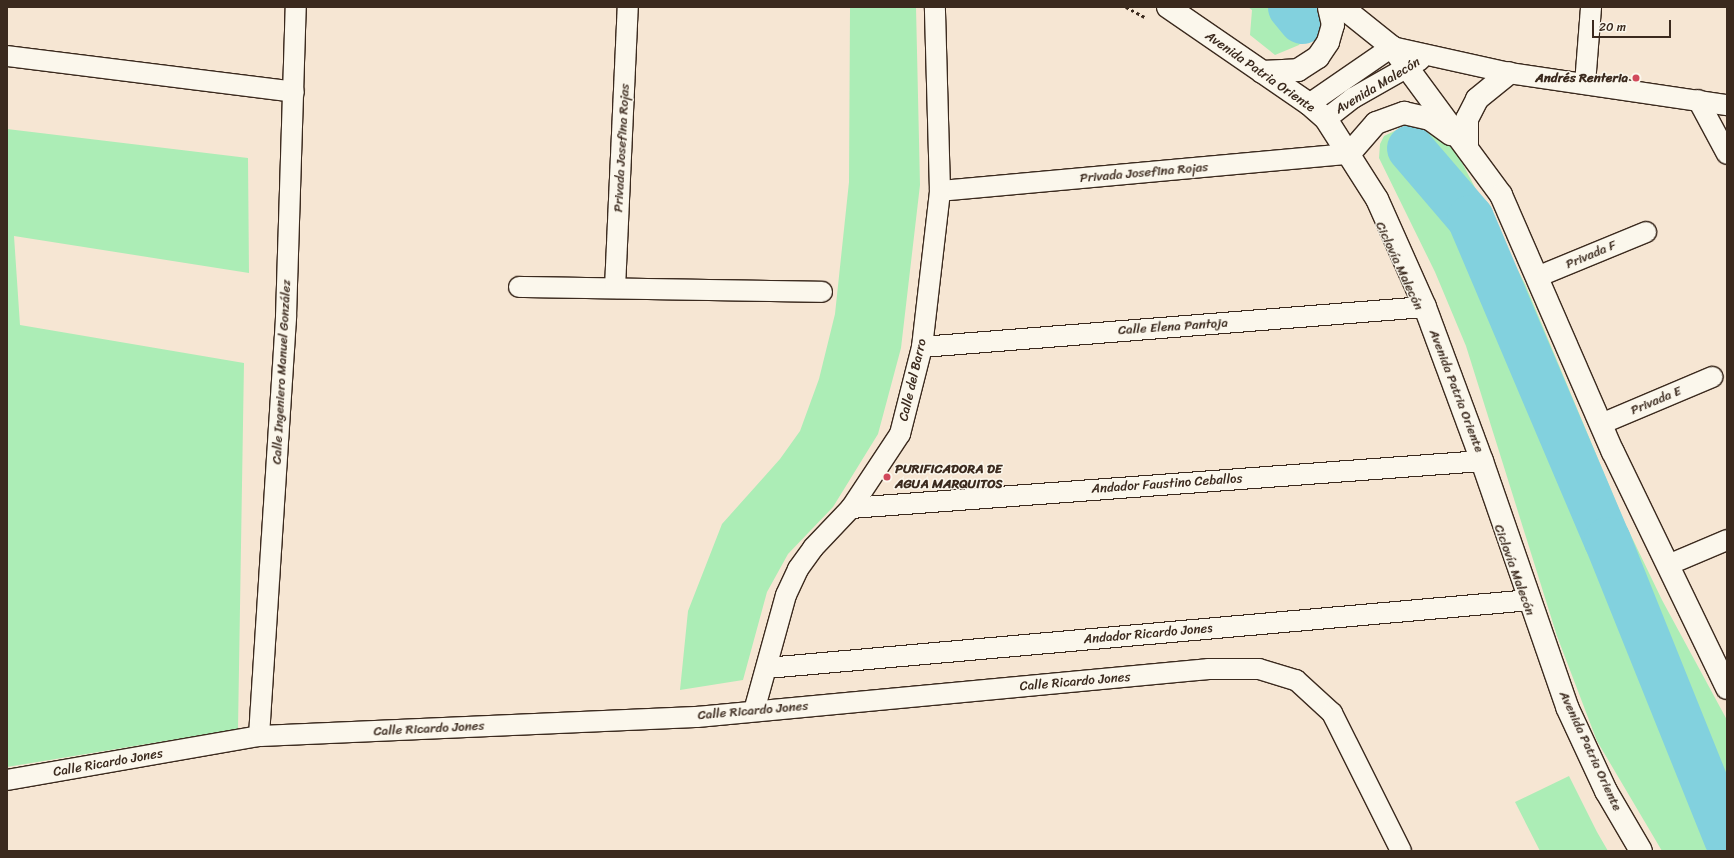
<!DOCTYPE html>
<meta charset="utf-8">
<style>
body{margin:0}
#map{position:relative;width:1734px;height:858px;overflow:hidden;background:#f6e6d3;font-family:Sriracha,sans-serif}
div>[style]{position:absolute}
[style*='--x']{left:calc(var(--x)*1px);top:calc(var(--y)*1px);width:calc(var(--w)*1px);rotate:calc(var(--a)*1deg)}
.green>*{inset:0;background:#acedb6}
.river>*{height:47px;margin:-23.5px;padding:0 23.5px;transform-origin:23.5px;border-radius:23.5px;background:#82d1de}
.path>*{height:2.5px;margin-top:-1.25px;transform-origin:0;background:repeating-linear-gradient(90deg,#3b2a1e 0 3px,transparent 0 6px)}
.roads{filter:drop-shadow(1px 0 #3b2a1e) drop-shadow(-1px 0 #3b2a1e) drop-shadow(0 1px #3b2a1e) drop-shadow(0 -1px #3b2a1e)}
.street>*{height:20px;margin:-10px;padding:0 10px;transform-origin:10px;border-radius:10px;background:#fbf7ec}
.secondary>*{height:22px;margin:-11px;padding:0 11px;transform-origin:11px;border-radius:11px;background:#fbf7ec}
.dots>*{width:11px;height:11px;translate:-50% -50%;box-sizing:border-box;border:2px solid #fbf7ec;border-radius:50%}
span{translate:-50% -50%;white-space:nowrap;text-align:center;line-height:1.15;-webkit-text-stroke:3px #fbf7ec;paint-order:stroke}
.street-label{font-size:13px;color:#3b2a1e}
.poi-label{font-size:13px;color:#3b2a1e;font-weight:700}
.right{translate:-100% -50%;text-align:right}
.left{translate:0 -50%;text-align:left}
.frame{position:absolute;inset:0;border:8px solid #3b2a1e;pointer-events:none}
.scale{position:absolute;left:1592px;top:20px;width:79px;height:18px;box-sizing:border-box;border:2px solid #3b2a1e;border-top:0;padding-left:5px;font-size:12px;line-height:14px;white-space:nowrap;color:#3b2a1e;-webkit-text-stroke:3px #fbf7ec;paint-order:stroke}
</style>
<div id="map">
<div class="green">
<div style="clip-path:polygon(850px 7px,916px 7px,920px 185px,901px 348px,878px 434px,833px 507px,788px 554px,767px 592px,743px 680px,680px 690px,688px 611px,722px 524px,780px 459px,800px 431px,819px 379px,835px 314px,849px 182px)"></div>
<div style="clip-path:polygon(1248px 7px,1301px 7px,1310px 16px,1314px 28px,1299px 45px,1275px 55px,1250px 35px,1252px 10px)"></div>
<div style="clip-path:polygon(1403px 127px,1425px 131px,1455px 149px,1525px 284px,1624px 521px,1662px 600px,1727px 720px,1727px 851px,1662px 851px,1597px 741px,1557px 636px,1466px 346px,1435px 272px,1379px 158px,1380px 144px,1384px 136px)"></div>
<div style="clip-path:polygon(7px 129px,248px 158px,249px 273px,14px 236px,20px 325px,244px 363px,238px 729px,7px 767px)"></div>
<div style="clip-path:polygon(1569px 776px,1597px 832px,1608px 851px,1540px 851px,1515px 802px)"></div>
</div>
<div class="river">
<div style="--x:1291;--y:7;--w:17;--a:50"></div>
<div style="--x:1410;--y:148;--w:92;--a:49.4"></div>
<div style="--x:1470;--y:218;--w:350;--a:67"></div>
<div style="--x:1607;--y:540;--w:322;--a:68.1"></div>
</div>
<div class="path">
<div style="--x:1126;--y:7;--w:21;--a:28"></div>
</div>
<div class="roads">
<div class="street">
<div style="--x:7;--y:56;--w:289;--a:7.1"></div>
<div style="--x:1585;--y:84;--w:77;--a:-85.5"></div>
<div style="--x:1698;--y:100;--w:61;--a:61.8"></div>
<div style="--x:1309;--y:104;--w:101;--a:-34.5"></div>
<div style="--x:1392;--y:47;--w:120;--a:12.5"></div>
<div style="--x:1509;--y:73;--w:220;--a:8.4"></div>
<div style="--x:1326;--y:119;--w:34;--a:-38"></div>
<div style="--x:1353;--y:98;--w:77;--a:-29.6"></div>
<div style="--x:940;--y:191;--w:411;--a:-5.2"></div>
<div style="--x:1537;--y:277;--w:118;--a:-22.4"></div>
<div style="--x:519;--y:287;--w:303;--a:0.9"></div>
<div style="--x:615;--y:288;--w:281;--a:-87.4"></div>
<div style="--x:922;--y:347;--w:505;--a:-4.55"></div>
<div style="--x:1601;--y:424;--w:121;--a:-22.9"></div>
<div style="--x:851;--y:508;--w:633;--a:-4.26"></div>
<div style="--x:1668;--y:565;--w:64;--a:-23"></div>
<div style="--x:767;--y:668;--w:766;--a:-5.09"></div>
<div style="--x:754;--y:711;--w:120;--a:-74.6"></div>
<div style="--x:786;--y:595;--w:29;--a:-65"></div>
<div style="--x:798;--y:569;--w:26;--a:-54"></div>
<div style="--x:813;--y:548;--w:55;--a:-46.5"></div>
<div style="--x:851;--y:508;--w:89;--a:-56.5"></div>
<div style="--x:900;--y:434;--w:90;--a:-75.8"></div>
<div style="--x:922;--y:347;--w:157;--a:-83.4"></div>
<div style="--x:940;--y:191;--w:184;--a:-91.6"></div>
<div style="--x:259;--y:736;--w:420;--a:-86.3"></div>
<div style="--x:286;--y:317;--w:310;--a:-88.2"></div>
<div style="--x:7;--y:780;--w:256;--a:-9.9"></div>
<div style="--x:259;--y:736;--w:438;--a:-2.5"></div>
<div style="--x:697;--y:717;--w:514;--a:-5.36"></div>
<div style="--x:1209;--y:669;--w:50;--a:0"></div>
<div style="--x:1259;--y:669;--w:39;--a:17"></div>
<div style="--x:1296;--y:680;--w:49;--a:42.5"></div>
<div style="--x:1332;--y:713;--w:154;--a:63.4"></div>
</div>
<div class="secondary">
<div style="--x:1168;--y:7;--w:171;--a:34.5"></div>
<div style="--x:1309;--y:104;--w:23;--a:41"></div>
<div style="--x:1326;--y:119;--w:95;--a:57.5"></div>
<div style="--x:1377;--y:199;--w:118;--a:66"></div>
<div style="--x:1425;--y:307;--w:164;--a:69.7"></div>
<div style="--x:1482;--y:461;--w:260;--a:70.9"></div>
<div style="--x:1567;--y:707;--w:93;--a:65.1"></div>
<div style="--x:1606;--y:791;--w:69;--a:59.7"></div>
<div style="--x:1342;--y:7;--w:64;--a:38.7"></div>
<div style="--x:1392;--y:47;--w:184;--a:53.6"></div>
<div style="--x:1501;--y:195;--w:280;--a:66.5"></div>
<div style="--x:1613;--y:452;--w:262;--a:64.2"></div>
<div style="--x:1262;--y:72;--w:36;--a:-3"></div>
<div style="--x:1298;--y:70;--w:24;--a:-33"></div>
<div style="--x:1318;--y:57;--w:18;--a:-56"></div>
<div style="--x:1328;--y:42;--w:18;--a:-74"></div>
<div style="--x:1333;--y:25;--w:18;--a:-103"></div>
<div style="--x:1467;--y:148;--w:29;--a:-90"></div>
<div style="--x:1467;--y:119;--w:22;--a:-63"></div>
<div style="--x:1477;--y:99;--w:41;--a:-39.1"></div>
<div style="--x:1349;--y:154;--w:41;--a:-48.9"></div>
<div style="--x:1376;--y:123;--w:30;--a:-20"></div>
<div style="--x:1404;--y:113;--w:27;--a:13"></div>
<div style="--x:1430;--y:119;--w:26;--a:36"></div>
</div>
</div>
<div class="dots">
<div style="left:1636px;top:78px;background:#d1495b"></div>
<div style="left:887px;top:477px;background:#d1495b"></div>
</div>
<div class="street-label">
<span style="left:1260px;top:72px;rotate:35deg">Avenida Patria Oriente</span>
<span style="left:1378px;top:86px;rotate:-31deg">Avenida Malecón</span>
<span style="left:622px;top:148px;rotate:-87deg">Privada Josefina Rojas</span>
<span style="left:1144px;top:173px;rotate:-5deg">Privada Josefina Rojas</span>
<span style="left:1591px;top:255px;rotate:-23deg">Privada F</span>
<span style="left:1399px;top:266px;rotate:65deg">Ciclovía Malecón</span>
<span style="left:1173px;top:327px;rotate:-4deg">Calle Elena Pantoja</span>
<span style="left:282px;top:372px;rotate:-87deg">Calle Ingeniero Manuel González</span>
<span style="left:913px;top:380px;rotate:-77deg">Calle del Barro</span>
<span style="left:1456px;top:391px;rotate:69deg">Avenida Patria Oriente</span>
<span style="left:1656px;top:401px;rotate:-23deg">Privada E</span>
<span style="left:1167px;top:484px;rotate:-4deg">Andador Faustino Ceballos</span>
<span style="left:1514px;top:570px;rotate:70deg">Ciclovía Malecón</span>
<span style="left:1148px;top:634px;rotate:-5deg">Andador Ricardo Jones</span>
<span style="left:1075px;top:682px;rotate:-5deg">Calle Ricardo Jones</span>
<span style="left:753px;top:711px;rotate:-5deg">Calle Ricardo Jones</span>
<span style="left:429px;top:729px;rotate:-3deg">Calle Ricardo Jones</span>
<span style="left:1590px;top:751px;rotate:65deg">Avenida Patria Oriente</span>
<span style="left:108px;top:763px;rotate:-10deg">Calle Ricardo Jones</span>
</div>
<div class="poi-label">
<span class="right" style="left:1628px;top:78px">Andrés Renteria</span>
<span class="left" style="left:895px;top:477px">PURIFICADORA DE<br>AGUA MARQUITOS</span>
</div>
<div class="frame"></div>
<div class="scale">20 m</div>
</div>
